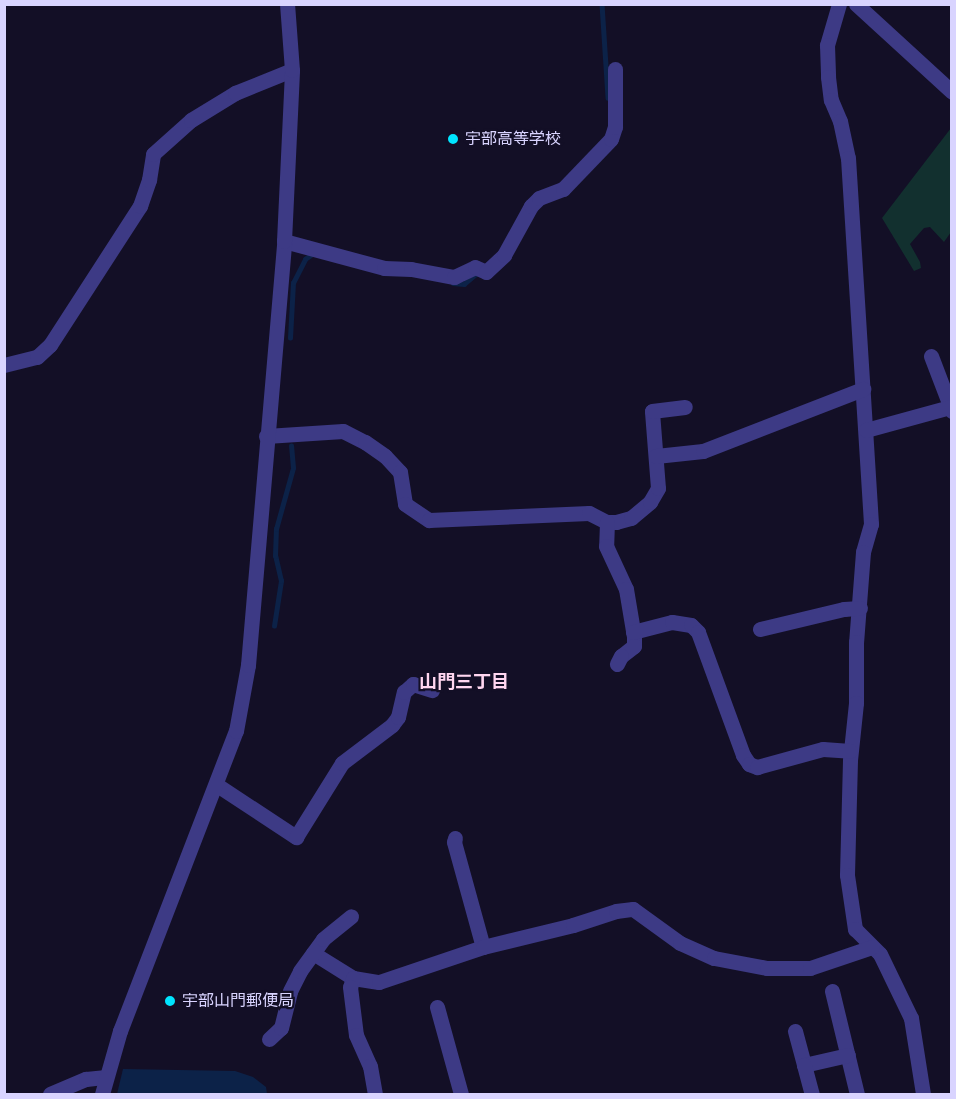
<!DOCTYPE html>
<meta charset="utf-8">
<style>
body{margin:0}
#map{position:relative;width:956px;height:1099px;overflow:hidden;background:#130f26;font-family:"Varela Round","Noto Sans JP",sans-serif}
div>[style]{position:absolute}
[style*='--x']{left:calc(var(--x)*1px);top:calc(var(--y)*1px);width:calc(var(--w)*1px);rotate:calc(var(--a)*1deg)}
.green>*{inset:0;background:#12302f}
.water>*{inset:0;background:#0c2248}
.stream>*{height:4.5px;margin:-2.25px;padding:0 2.25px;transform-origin:2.25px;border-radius:2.25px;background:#0c2248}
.minor>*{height:15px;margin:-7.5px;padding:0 7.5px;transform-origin:7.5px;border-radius:7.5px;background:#3d3a85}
.dots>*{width:16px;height:16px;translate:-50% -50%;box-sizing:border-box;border:3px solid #130f26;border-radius:50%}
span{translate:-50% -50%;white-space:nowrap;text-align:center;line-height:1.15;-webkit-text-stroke:4.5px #130f26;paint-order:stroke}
.poi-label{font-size:16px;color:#d9d4ff}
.left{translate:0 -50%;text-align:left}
.neighbourhood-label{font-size:18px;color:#ffd6f0;font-weight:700}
.frame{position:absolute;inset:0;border:6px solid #d9d4ff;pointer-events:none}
</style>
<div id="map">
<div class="green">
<div style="clip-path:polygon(951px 128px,951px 232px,944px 242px,930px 227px,924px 228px,910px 244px,920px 262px,921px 268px,914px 271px,882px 218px)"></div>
</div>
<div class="water">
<div style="clip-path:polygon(123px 1069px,235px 1071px,253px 1077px,266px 1087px,267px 1094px,117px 1094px)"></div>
</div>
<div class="stream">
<div style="--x:602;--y:4;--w:94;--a:86.3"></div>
<div style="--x:453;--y:283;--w:11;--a:5"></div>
<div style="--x:464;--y:284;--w:17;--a:-40"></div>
<div style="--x:290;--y:338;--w:55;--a:-86.9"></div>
<div style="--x:293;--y:283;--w:27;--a:-63"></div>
<div style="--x:305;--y:259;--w:11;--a:-34"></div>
<div style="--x:274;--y:626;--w:46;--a:-81.2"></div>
<div style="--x:281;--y:581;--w:26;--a:-103"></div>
<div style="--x:275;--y:556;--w:27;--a:-88"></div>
<div style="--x:276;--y:529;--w:63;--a:-74.4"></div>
<div style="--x:293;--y:468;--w:22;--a:-95"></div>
</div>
<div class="minor">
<div style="--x:839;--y:4;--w:43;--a:106.3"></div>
<div style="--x:827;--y:45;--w:32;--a:88"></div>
<div style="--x:828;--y:77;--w:23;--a:83"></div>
<div style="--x:831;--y:100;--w:23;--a:67"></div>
<div style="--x:840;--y:121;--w:38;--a:78"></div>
<div style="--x:848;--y:158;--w:367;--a:86.4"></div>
<div style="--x:871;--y:524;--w:29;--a:106"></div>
<div style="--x:863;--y:552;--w:90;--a:94.4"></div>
<div style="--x:856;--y:642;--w:61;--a:90"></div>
<div style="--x:856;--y:703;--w:57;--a:96"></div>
<div style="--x:850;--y:760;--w:115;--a:91.5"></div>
<div style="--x:847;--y:875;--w:55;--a:81.6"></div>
<div style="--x:855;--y:929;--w:35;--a:45"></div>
<div style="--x:880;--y:954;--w:71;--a:64.2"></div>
<div style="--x:911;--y:1018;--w:77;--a:81"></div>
<div style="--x:856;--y:4;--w:130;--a:42.5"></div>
<div style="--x:284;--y:241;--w:104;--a:15.1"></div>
<div style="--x:384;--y:268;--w:27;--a:2"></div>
<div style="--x:411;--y:269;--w:44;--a:10.5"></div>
<div style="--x:454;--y:277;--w:23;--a:-25"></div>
<div style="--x:475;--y:267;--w:12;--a:24"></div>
<div style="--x:486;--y:272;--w:25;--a:-43"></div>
<div style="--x:504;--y:255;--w:56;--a:-61.1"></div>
<div style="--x:531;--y:206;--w:11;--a:-45"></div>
<div style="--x:539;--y:198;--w:26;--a:-21"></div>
<div style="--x:563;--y:189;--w:69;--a:-46.2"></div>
<div style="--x:611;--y:139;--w:13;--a:-72"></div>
<div style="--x:615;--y:127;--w:58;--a:-90"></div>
<div style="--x:931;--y:356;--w:59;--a:69.1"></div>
<div style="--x:4;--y:365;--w:34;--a:-14"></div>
<div style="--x:37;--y:357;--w:18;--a:-43"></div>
<div style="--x:50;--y:345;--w:166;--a:-57.1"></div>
<div style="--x:140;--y:206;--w:28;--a:-71"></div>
<div style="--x:149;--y:180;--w:26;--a:-81"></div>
<div style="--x:153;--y:154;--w:51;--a:-41.8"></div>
<div style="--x:191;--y:120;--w:52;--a:-31.5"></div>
<div style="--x:235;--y:93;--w:61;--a:-22"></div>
<div style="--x:866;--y:430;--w:87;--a:-15.3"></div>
<div style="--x:266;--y:436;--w:77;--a:-3.7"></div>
<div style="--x:343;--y:431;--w:25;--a:27"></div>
<div style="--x:365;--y:442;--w:24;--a:35"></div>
<div style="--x:385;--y:456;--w:22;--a:47"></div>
<div style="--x:400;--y:472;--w:32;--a:81"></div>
<div style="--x:405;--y:504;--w:29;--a:34"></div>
<div style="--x:429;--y:520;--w:160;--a:-2.5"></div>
<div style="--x:589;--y:513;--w:20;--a:27"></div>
<div style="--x:607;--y:522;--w:9;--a:0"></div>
<div style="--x:616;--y:522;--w:16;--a:-15"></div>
<div style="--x:631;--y:518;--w:25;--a:-40"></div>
<div style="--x:650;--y:502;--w:16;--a:-60"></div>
<div style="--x:658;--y:488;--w:77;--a:-94.5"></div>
<div style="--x:652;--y:411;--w:33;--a:-7"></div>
<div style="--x:656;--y:456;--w:47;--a:-6.1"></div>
<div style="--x:703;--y:451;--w:172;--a:-21.2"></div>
<div style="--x:607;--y:522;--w:24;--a:92"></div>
<div style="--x:606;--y:546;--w:47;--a:65.1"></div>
<div style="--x:626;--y:589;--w:49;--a:80.5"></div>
<div style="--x:634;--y:637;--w:9;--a:90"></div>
<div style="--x:634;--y:646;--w:16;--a:142"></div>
<div style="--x:621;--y:656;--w:9;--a:117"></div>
<div style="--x:760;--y:629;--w:86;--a:-13.4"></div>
<div style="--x:844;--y:609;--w:16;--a:-4"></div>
<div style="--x:633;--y:632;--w:40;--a:-14.4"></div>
<div style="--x:672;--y:622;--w:19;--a:9"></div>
<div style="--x:691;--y:625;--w:10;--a:45"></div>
<div style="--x:698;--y:632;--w:131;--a:69.9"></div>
<div style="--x:743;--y:755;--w:11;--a:56"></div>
<div style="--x:749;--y:764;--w:9;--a:21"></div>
<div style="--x:757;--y:767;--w:68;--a:-15.3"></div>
<div style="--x:823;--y:749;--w:27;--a:4"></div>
<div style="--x:217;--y:785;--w:95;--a:33.4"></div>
<div style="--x:296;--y:837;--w:87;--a:-58.1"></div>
<div style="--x:342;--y:763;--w:63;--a:-37.2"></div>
<div style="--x:392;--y:725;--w:10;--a:-53"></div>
<div style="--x:398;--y:717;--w:26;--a:-77"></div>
<div style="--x:404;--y:692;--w:12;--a:-42"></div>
<div style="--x:413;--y:684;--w:20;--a:18"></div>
<div style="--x:455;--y:838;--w:4;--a:104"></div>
<div style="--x:454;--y:842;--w:109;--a:74.6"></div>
<div style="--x:313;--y:953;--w:47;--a:32"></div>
<div style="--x:353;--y:978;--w:26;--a:9"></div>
<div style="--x:379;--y:982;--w:110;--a:-18.6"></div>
<div style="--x:483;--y:947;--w:93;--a:-13.7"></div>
<div style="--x:573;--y:925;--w:45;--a:-18"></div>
<div style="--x:616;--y:911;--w:17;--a:-7"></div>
<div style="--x:633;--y:909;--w:58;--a:35.9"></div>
<div style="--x:680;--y:943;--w:37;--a:24"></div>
<div style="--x:714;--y:958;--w:54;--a:10.7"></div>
<div style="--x:767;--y:968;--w:43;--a:0"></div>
<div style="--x:810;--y:968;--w:65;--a:-18.7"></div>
<div style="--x:353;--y:978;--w:9;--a:108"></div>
<div style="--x:350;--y:987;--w:48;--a:82.9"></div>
<div style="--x:356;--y:1035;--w:34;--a:66"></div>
<div style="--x:370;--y:1066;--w:28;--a:80"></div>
<div style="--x:832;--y:991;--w:106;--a:76.4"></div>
<div style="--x:437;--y:1007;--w:90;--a:74.6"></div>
<div style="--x:795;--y:1031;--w:35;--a:75"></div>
<div style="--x:804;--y:1065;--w:45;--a:-12.8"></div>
<div style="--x:269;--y:1039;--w:16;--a:-43"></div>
<div style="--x:281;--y:1028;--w:38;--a:-76"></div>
<div style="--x:290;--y:991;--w:22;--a:-63"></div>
<div style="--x:300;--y:971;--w:39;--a:-54"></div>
<div style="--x:323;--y:939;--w:36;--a:-39"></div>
<div style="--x:804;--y:1065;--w:30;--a:75"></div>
<div style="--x:50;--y:1094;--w:39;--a:-23"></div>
<div style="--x:86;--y:1079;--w:20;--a:-6"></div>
<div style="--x:102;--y:1094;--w:66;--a:-74.1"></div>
<div style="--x:120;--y:1031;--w:322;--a:-68.9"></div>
<div style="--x:236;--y:731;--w:67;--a:-79.7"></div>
<div style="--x:248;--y:665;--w:426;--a:-85.1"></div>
<div style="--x:284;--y:241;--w:171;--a:-87.3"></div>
<div style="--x:292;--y:70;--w:66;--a:-94.3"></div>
</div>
<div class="dots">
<div style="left:453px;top:139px;background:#00e5ff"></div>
<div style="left:170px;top:1001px;background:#00e5ff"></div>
</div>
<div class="poi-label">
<span class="left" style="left:465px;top:139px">宇部高等学校</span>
<span class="left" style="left:182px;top:1001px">宇部山門郵便局</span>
</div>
<div class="neighbourhood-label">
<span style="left:464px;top:682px">山門三丁目</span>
</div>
<div class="frame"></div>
</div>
